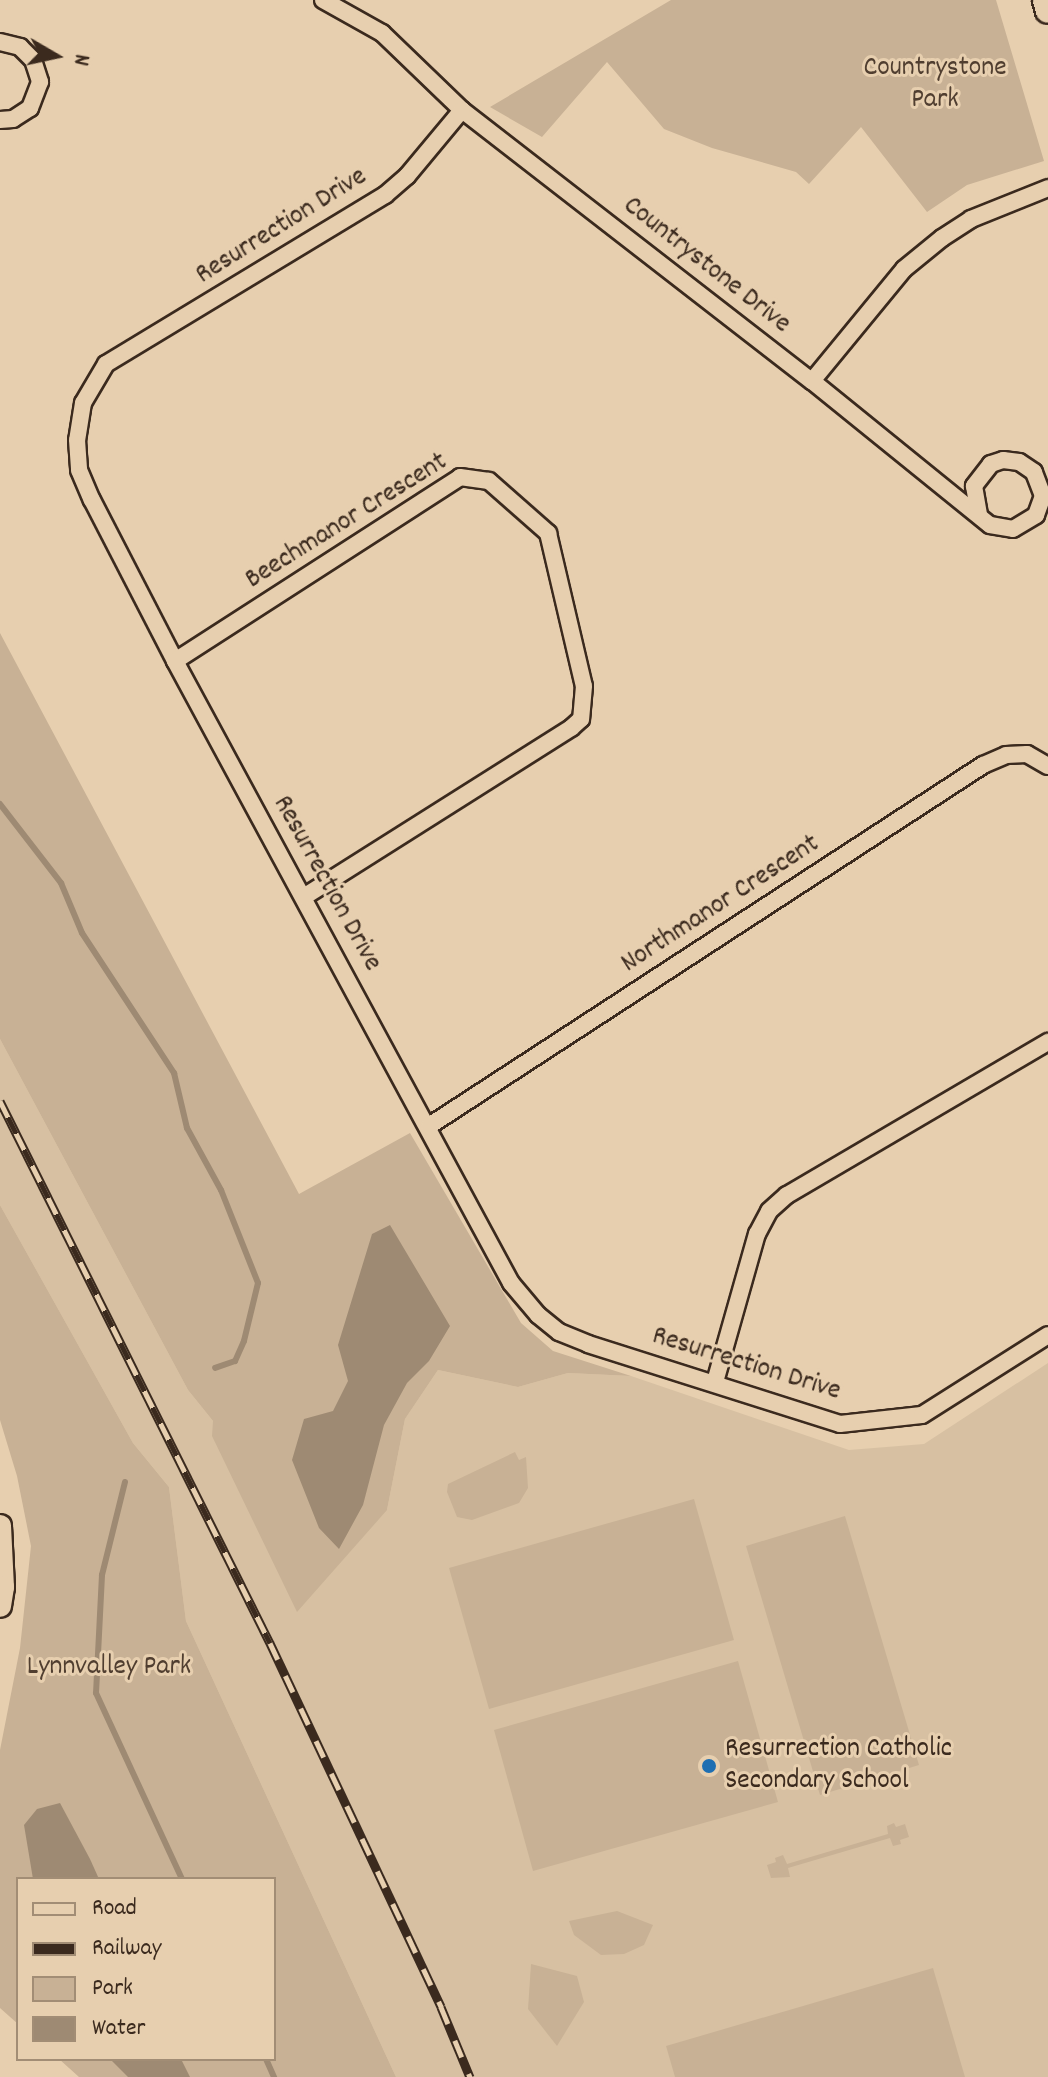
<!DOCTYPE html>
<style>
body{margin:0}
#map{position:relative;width:1048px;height:2077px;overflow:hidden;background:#e7cfaf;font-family:Dekko,sans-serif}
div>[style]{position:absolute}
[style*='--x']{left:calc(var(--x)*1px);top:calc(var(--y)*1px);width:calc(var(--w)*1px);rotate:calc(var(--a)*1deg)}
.built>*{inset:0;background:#d7c0a2}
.green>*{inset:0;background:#c8b195}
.water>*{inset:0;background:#9e8a73}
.stream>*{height:6px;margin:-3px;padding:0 3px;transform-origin:3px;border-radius:3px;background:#9e8a73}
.roads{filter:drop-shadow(2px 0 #3b2a1e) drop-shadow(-2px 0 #3b2a1e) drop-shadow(0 2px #3b2a1e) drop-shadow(0 -2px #3b2a1e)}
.minor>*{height:16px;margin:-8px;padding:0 8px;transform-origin:8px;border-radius:8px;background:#e7cfaf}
.tertiary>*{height:22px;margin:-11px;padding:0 11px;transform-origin:11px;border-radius:11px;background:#e7cfaf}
.secondary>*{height:24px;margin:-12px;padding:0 12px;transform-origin:12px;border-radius:12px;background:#e7cfaf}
.rail>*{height:9px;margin-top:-4.5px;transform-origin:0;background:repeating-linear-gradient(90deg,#e7cfaf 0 18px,#3b2a1e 0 36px);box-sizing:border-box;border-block:2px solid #3b2a1e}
.dots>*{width:22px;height:22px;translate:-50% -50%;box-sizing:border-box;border:4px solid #e7cfaf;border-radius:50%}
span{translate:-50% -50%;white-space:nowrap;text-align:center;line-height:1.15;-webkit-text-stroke:6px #e7cfaf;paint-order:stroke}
.park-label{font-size:28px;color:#503e30}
.street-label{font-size:28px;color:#3b2a1e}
.poi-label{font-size:28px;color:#3b2a1e}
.left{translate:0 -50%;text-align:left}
.legend{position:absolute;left:16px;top:1877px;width:260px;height:184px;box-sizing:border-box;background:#e7cfaf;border:2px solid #a28d75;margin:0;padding:10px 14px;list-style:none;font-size:24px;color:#3b2a1e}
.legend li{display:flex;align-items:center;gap:16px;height:40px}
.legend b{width:40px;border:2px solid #a28d75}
.north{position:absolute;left:16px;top:16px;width:80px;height:80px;-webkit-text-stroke:6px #e7cfaf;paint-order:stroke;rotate:99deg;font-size:22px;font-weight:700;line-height:32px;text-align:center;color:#3b2a1e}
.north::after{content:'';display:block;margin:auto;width:28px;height:36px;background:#3b2a1e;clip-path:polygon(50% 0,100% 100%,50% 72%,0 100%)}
</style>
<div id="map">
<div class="built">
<div style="clip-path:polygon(0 1039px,188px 1390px,213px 1421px,387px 1510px,405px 1419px,438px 1370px,518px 1387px,568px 1373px,631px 1376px,849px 1450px,924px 1444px,1048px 1363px,1048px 2077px,396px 2077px,186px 1621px,169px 1487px,133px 1443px,0 1205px)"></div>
</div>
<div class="green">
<div style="clip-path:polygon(671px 0,996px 0,1044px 161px,967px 185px,927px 212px,861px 127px,809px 184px,796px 172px,712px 148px,664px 129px,607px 62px,542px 137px,490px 107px)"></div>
<div style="clip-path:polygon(0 633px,299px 1194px,410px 1133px,521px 1323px,553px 1351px,631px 1376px,568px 1373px,518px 1387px,438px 1370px,405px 1419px,387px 1510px,297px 1612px,212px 1436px,213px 1421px,188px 1390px,0 1039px)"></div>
<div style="clip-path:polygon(0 1205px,133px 1443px,169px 1487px,186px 1621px,396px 2077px,79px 2077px,59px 2059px,274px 2059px,274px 1879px,18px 1879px,18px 2024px,0 2008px,0 1750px,20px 1648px,31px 1546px,17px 1476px,0 1420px)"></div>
<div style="clip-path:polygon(515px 1452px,519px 1460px,526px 1457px,528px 1488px,519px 1503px,472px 1520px,457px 1517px,447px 1492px,448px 1484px)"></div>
<div style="clip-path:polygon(694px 1499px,734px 1640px,489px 1709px,449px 1568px)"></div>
<div style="clip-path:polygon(845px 1516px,919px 1765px,820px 1795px,746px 1546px)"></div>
<div style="clip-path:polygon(738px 1661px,778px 1802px,533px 1871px,494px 1730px)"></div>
<div style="clip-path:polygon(894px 1823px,896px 1827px,905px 1824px,909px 1837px,900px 1840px,901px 1844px,893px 1846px,890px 1838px,788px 1868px,790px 1877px,771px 1878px,767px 1865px,776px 1862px,775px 1858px,783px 1855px,787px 1864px,888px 1834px,887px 1826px)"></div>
<div style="clip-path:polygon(617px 1911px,653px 1925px,644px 1945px,624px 1954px,601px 1955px,574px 1935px,569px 1921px)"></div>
<div style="clip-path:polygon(531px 1964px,577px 1976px,584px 2002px,557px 2046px,528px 2009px)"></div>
<div style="clip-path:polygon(933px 1968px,965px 2077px,675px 2077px,666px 2046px)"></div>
</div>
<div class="water">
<div style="clip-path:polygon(390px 1225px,450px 1326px,429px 1361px,407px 1383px,384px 1425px,363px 1505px,339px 1549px,319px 1528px,292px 1460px,304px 1419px,333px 1411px,348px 1381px,338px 1345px,372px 1234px)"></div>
<div style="clip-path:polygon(60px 1803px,90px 1859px,99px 1879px,33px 1879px,24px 1825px,37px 1809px)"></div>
<div style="clip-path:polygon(110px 2059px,181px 2059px,190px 2077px,128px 2077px)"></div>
</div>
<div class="stream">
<div style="--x:0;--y:804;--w:100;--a:52.3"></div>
<div style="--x:61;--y:883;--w:54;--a:67.2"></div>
<div style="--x:82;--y:933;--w:168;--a:56.7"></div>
<div style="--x:174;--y:1073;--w:57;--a:76.7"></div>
<div style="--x:187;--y:1128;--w:71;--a:61.3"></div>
<div style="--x:221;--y:1190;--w:100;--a:68.3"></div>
<div style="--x:258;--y:1283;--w:60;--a:103.6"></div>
<div style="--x:244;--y:1341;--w:22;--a:114"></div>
<div style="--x:235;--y:1361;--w:21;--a:161"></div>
<div style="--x:125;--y:1482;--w:96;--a:103.9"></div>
<div style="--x:102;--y:1575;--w:118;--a:92.9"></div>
<div style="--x:96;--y:1693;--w:205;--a:65.2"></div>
<div style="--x:266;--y:2059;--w:20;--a:66"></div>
</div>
<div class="roads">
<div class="minor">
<div style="--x:323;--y:0;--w:68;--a:29.2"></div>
<div style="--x:382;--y:33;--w:111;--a:43.9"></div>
<div style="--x:462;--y:110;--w:443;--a:37.8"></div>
<div style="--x:812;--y:381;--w:229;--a:39"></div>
<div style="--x:990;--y:525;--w:23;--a:10"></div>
<div style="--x:1013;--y:529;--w:27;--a:-31"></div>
<div style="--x:1036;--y:515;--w:20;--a:-70"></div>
<div style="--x:1043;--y:496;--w:26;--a:-111"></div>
<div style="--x:1034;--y:472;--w:18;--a:-146"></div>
<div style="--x:1019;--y:462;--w:16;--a:-173"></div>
<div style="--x:1003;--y:460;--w:13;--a:162"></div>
<div style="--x:991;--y:464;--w:28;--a:128"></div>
<div style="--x:974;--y:486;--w:28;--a:80"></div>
<div style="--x:0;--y:42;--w:21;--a:14"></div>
<div style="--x:20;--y:47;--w:18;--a:45"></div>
<div style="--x:33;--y:60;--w:23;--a:72"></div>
<div style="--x:40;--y:82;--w:28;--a:111"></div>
<div style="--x:30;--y:108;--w:20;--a:147"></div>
<div style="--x:13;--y:119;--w:13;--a:176"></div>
<div style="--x:462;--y:110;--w:86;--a:129.8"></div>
<div style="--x:407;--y:176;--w:29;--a:139"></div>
<div style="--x:385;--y:195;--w:326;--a:148.8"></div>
<div style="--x:106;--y:364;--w:45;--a:120.5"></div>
<div style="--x:83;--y:403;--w:37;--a:99"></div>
<div style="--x:77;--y:440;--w:30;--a:86"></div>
<div style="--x:79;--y:470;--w:33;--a:67"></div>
<div style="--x:92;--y:500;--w:181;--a:62.7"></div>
<div style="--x:175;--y:661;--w:707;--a:61.62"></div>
<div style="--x:511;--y:1283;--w:42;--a:49.8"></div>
<div style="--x:538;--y:1315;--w:27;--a:39"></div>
<div style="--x:559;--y:1332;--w:31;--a:22"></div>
<div style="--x:588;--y:1344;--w:264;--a:17.6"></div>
<div style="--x:840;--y:1424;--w:82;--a:-6.3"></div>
<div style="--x:922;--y:1415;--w:149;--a:-32.4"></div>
<div style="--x:812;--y:381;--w:145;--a:-50.6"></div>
<div style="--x:904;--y:269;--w:49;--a:-39.2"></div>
<div style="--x:942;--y:238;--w:35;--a:-33"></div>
<div style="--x:971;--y:219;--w:83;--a:-21.9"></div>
<div style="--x:175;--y:661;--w:339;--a:-32.8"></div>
<div style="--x:460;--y:477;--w:29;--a:8"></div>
<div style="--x:489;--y:481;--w:79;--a:41.4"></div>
<div style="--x:548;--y:533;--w:157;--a:76.8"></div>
<div style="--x:584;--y:686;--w:33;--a:95"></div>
<div style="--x:581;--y:719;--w:13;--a:138"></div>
<div style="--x:571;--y:728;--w:316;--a:147.7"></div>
<div style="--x:429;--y:1126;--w:661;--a:-33.09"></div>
<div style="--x:983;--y:765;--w:25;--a:-23"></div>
<div style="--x:1006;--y:755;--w:21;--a:-3"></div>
<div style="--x:1027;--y:754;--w:24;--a:30"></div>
<div style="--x:715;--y:1382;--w:154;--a:-74.2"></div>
<div style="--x:757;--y:1234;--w:26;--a:-62"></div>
<div style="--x:769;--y:1211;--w:24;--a:-42"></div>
<div style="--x:787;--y:1195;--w:303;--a:-30.4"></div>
</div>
<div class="tertiary">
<div style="--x:0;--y:1526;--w:61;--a:87.2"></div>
<div style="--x:3;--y:1587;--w:19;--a:99"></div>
</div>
<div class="secondary">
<div style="--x:1045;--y:0;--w:11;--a:75"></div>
</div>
</div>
<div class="rail">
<div style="--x:0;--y:1101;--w:606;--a:63.52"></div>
<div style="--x:270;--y:1643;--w:402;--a:64.8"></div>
<div style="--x:441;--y:2007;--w:76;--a:67.5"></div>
</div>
<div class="dots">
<div style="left:709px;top:1766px;background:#1f6fb2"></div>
</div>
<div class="park-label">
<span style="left:935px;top:85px">Countrystone<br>Park</span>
<span style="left:109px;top:1668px">Lynnvalley Park</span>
</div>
<div class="street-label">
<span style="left:282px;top:227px;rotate:-32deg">Resurrection Drive</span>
<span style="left:706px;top:266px;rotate:38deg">Countrystone Drive</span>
<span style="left:347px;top:522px;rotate:-32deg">Beechmanor Crescent</span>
<span style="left:326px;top:884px;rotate:61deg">Resurrection Drive</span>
<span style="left:721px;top:905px;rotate:-33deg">Northmanor Crescent</span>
<span style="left:746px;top:1365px;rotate:17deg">Resurrection Drive</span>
</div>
<div class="poi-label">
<span class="left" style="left:725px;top:1766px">Resurrection Catholic<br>Secondary School</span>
</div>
<ul class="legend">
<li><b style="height:10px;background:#e7cfaf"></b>Road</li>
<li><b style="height:10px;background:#3b2a1e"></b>Railway</li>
<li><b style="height:22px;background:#c8b195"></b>Park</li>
<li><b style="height:22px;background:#9e8a73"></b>Water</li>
</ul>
<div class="north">N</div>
</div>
